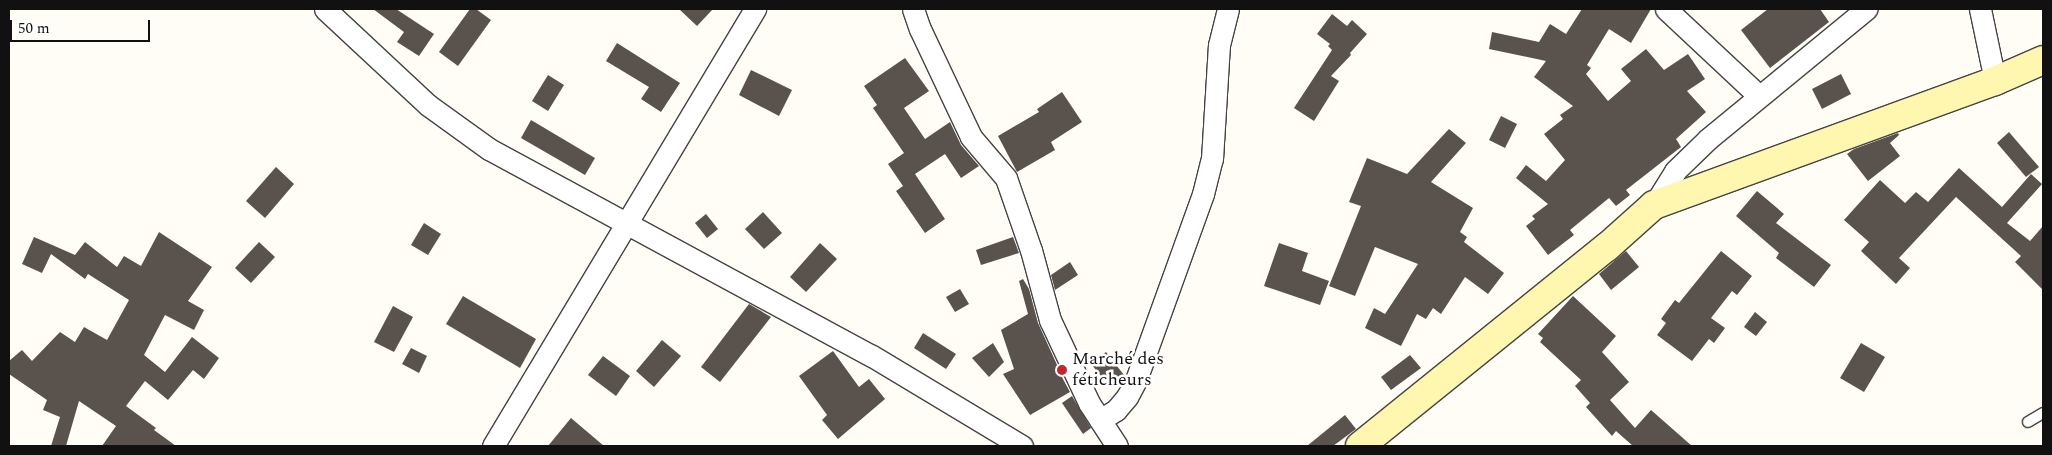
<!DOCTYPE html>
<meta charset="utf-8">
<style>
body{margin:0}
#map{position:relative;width:2052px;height:455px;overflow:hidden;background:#fffdf5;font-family:Spectral,serif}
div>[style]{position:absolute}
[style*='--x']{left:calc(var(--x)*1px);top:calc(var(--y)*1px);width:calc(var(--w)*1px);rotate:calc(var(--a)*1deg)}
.building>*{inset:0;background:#5a524d}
.roads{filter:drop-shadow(1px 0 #444) drop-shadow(-1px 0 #444) drop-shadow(0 1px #444) drop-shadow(0 -1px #444)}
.lane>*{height:10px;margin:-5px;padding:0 5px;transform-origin:5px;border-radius:5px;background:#fff}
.street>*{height:21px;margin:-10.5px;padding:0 10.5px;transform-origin:10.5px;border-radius:10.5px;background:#fff}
.secondary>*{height:28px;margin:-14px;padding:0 14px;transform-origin:14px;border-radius:14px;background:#fff6b0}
.dots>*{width:14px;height:14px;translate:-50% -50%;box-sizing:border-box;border:2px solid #fff;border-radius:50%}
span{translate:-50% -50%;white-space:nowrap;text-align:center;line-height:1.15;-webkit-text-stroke:5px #fff;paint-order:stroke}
.poi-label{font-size:18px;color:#111}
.left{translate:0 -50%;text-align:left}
.frame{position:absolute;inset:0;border:10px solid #111;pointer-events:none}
.scale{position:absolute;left:10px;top:20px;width:140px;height:22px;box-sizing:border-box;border:2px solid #111;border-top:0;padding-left:6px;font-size:15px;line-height:18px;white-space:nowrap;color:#111;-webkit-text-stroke:4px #fff;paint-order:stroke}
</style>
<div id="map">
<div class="building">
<div style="clip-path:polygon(373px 9px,396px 9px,434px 34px,419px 56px,397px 42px,404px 32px)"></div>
<div style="clip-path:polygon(470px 9px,476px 9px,491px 20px,458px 66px,439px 52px)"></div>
<div style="clip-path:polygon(679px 9px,713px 9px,697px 26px)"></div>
<div style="clip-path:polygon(1582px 9px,1651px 9px,1631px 43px,1609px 29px,1587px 65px,1591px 68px,1586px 74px,1608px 101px,1631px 81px,1621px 69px,1646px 49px,1664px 70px,1688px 54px,1705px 79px,1687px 91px,1706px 112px,1676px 139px,1681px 147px,1626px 190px,1630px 195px,1616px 206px,1609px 198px,1570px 230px,1574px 235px,1548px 255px,1526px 226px,1535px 219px,1532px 216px,1548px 204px,1516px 178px,1526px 165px,1546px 181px,1565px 160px,1544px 134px,1563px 119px,1560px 115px,1573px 106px,1534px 77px,1546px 61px,1489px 49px,1492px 32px,1539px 42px,1550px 24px,1566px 34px)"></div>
<div style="clip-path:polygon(1768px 9px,1820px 9px,1829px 22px,1770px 68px,1741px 30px)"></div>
<div style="clip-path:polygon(1332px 14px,1347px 26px,1352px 20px,1367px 34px,1350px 53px,1351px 55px,1331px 76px,1339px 81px,1314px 121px,1294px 108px,1332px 50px,1328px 46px,1330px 44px,1317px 34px)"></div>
<div style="clip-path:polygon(617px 43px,680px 83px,661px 112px,641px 99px,649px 87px,606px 61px)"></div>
<div style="clip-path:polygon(905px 58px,929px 91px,904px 108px,925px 139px,950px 122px,961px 145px,979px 166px,961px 178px,945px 154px,915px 174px,945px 219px,925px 233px,896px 191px,903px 186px,888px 164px,904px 153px,873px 108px,877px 105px,864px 86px)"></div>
<div style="clip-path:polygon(751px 70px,792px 90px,779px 116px,739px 95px)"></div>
<div style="clip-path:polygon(1841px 74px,1851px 94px,1822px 109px,1812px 89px)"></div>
<div style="clip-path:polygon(548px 75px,564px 85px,548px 111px,532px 101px)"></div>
<div style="clip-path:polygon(1062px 92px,1082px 122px,1051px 142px,1055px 150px,1017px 172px,998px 136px,1039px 112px,1037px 109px)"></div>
<div style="clip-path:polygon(1501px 116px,1517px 124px,1505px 148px,1489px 140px)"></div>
<div style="clip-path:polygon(531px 120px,595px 158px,585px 175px,521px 138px)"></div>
<div style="clip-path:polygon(1449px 129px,1466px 143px,1431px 182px,1473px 208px,1460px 232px,1467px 237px,1464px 242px,1504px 273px,1488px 294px,1465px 277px,1441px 314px,1433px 308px,1426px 319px,1417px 314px,1401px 346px,1365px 328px,1374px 308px,1385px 314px,1418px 264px,1375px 247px,1355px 296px,1329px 286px,1361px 206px,1349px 202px,1367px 158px,1407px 174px)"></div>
<div style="clip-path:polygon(2009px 132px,2039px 167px,2026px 177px,1997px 143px)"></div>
<div style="clip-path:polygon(1898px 133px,1899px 135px,1890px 143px,1900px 156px,1868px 181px,1847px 154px,1854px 149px)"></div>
<div style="clip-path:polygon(276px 167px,294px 184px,265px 218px,246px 201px)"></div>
<div style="clip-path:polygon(1959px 168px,2002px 207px,2031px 174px,2042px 184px,2007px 223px,2030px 241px,2043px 226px,2043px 290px,2015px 262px,2021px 256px,1956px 197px,1899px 258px,1910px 268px,1896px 284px,1861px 251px,1869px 242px,1844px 220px,1880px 180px,1905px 203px,1916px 192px,1928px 202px)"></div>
<div style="clip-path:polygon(1757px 191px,1784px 214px,1776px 223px,1831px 265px,1814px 287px,1776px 258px,1779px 253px,1736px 216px)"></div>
<div style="clip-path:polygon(763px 212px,782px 233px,764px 249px,745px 229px)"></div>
<div style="clip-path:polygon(706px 214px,718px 229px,707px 238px,695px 223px)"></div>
<div style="clip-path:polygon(424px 223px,441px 234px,428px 255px,411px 245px)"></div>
<div style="clip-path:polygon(159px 232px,212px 267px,188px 301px,204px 310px,194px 330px,165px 315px,144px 355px,165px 372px,192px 337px,219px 358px,204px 379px,193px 370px,168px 400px,145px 381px,126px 406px,156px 428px,154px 430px,176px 446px,102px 446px,116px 426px,79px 401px,66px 446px,51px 446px,60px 417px,43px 410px,47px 400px,9px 374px,9px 361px,22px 350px,32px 361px,60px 332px,75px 342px,84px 327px,107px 340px,129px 300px,88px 274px,85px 279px,51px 254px,42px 273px,22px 264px,34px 237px,75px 255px,85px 242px,117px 267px,124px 256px,141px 266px)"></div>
<div style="clip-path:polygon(1013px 237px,1019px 253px,981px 265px,976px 250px)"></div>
<div style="clip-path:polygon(259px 242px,275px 257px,251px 283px,235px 268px)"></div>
<div style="clip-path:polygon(820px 243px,837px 259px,806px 292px,790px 277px)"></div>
<div style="clip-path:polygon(1279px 243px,1308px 253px,1302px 271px,1329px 281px,1320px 305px,1264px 286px)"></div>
<div style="clip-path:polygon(1626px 251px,1639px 267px,1611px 290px,1599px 274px)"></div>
<div style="clip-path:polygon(1721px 251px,1752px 276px,1737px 295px,1732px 291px,1711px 318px,1725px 328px,1714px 343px,1709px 339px,1692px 361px,1657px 335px,1666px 323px,1661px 319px,1675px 300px,1679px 303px)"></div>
<div style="clip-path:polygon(1070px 262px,1078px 275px,1055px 290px,1051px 275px)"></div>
<div style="clip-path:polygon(1023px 279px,1029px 289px,1038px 323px,1058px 367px,1057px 368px,1070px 392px,1030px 415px,1003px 374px,1014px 369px,1001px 330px,1028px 314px,1019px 281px)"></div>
<div style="clip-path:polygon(960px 289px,969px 304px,955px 312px,946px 297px)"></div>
<div style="clip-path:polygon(463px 296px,536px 339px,520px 368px,446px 324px)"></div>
<div style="clip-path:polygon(1573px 296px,1616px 336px,1602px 352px,1629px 382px,1610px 400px,1635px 428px,1651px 410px,1692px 446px,1633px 446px,1616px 431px,1612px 436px,1586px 407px,1590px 403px,1575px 386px,1581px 380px,1540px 342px,1543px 338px,1538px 334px)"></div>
<div style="clip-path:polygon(749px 304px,771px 317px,720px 382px,701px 367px)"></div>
<div style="clip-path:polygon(393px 306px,413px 317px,394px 352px,374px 342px)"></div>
<div style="clip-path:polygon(1755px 312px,1767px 322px,1756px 336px,1744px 327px)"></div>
<div style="clip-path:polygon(923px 333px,956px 354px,946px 369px,914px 348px)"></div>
<div style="clip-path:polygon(662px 340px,681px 356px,654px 387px,636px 371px)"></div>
<div style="clip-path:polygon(993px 343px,1004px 362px,989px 377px,972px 358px)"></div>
<div style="clip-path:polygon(1861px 343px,1885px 357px,1864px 392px,1840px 378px)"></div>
<div style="clip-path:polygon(411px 348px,427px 356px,419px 373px,402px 364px)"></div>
<div style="clip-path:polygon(833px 351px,859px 387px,869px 379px,885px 399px,838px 439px,822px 420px,827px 415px,799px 376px)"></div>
<div style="clip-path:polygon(1106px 352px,1124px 375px,1110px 387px,1091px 364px)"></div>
<div style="clip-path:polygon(1410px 355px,1421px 368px,1391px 390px,1381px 377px)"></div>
<div style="clip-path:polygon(603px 356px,630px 376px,616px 396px,588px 375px)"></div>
<div style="clip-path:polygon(1072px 396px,1091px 428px,1083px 434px,1062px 403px)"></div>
<div style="clip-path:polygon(1345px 415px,1356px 429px,1333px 446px,1307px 446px)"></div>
<div style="clip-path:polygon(571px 418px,604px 446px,548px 446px)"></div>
</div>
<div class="roads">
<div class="lane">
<div style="--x:2028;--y:422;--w:17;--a:-31"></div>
</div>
<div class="street">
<div style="--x:325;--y:9;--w:141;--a:43"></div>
<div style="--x:428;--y:105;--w:75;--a:35.8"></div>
<div style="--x:489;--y:149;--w:435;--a:28.4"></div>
<div style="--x:872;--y:356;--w:175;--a:31"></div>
<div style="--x:913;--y:9;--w:21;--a:71"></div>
<div style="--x:920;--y:29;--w:119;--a:64.7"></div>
<div style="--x:971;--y:137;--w:54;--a:49.5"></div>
<div style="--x:1006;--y:178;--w:76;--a:70.9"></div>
<div style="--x:1031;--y:250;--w:73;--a:74.8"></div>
<div style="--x:1050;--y:320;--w:92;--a:64.8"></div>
<div style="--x:1089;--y:403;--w:51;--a:56.9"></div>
<div style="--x:1666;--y:9;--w:126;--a:43.1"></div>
<div style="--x:1980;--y:9;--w:74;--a:78.2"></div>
<div style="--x:1654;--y:205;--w:40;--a:-58"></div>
<div style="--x:1675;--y:171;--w:46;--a:-44.1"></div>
<div style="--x:1708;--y:139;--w:205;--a:-39.4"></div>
<div style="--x:1100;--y:420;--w:19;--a:-32"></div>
<div style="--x:1116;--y:410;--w:17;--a:-50"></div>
<div style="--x:1127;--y:397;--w:19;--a:-62"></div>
<div style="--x:1136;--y:380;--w:198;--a:-70.2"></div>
<div style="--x:1203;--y:194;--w:36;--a:-76"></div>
<div style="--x:1212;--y:159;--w:114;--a:-86.5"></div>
<div style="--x:1219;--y:45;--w:37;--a:-76"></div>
<div style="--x:493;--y:446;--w:510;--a:-59.06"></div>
</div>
<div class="secondary">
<div style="--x:1360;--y:446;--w:317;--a:-38.9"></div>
<div style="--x:1607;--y:247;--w:63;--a:-41.8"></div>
<div style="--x:1654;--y:205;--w:363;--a:-20"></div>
<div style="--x:1995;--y:81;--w:52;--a:-23.6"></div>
</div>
</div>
<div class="dots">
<div style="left:1062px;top:370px;background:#c4262e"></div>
</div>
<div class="poi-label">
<span class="left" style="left:1072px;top:370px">Marché des<br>féticheurs</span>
</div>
<div class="frame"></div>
<div class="scale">50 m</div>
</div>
